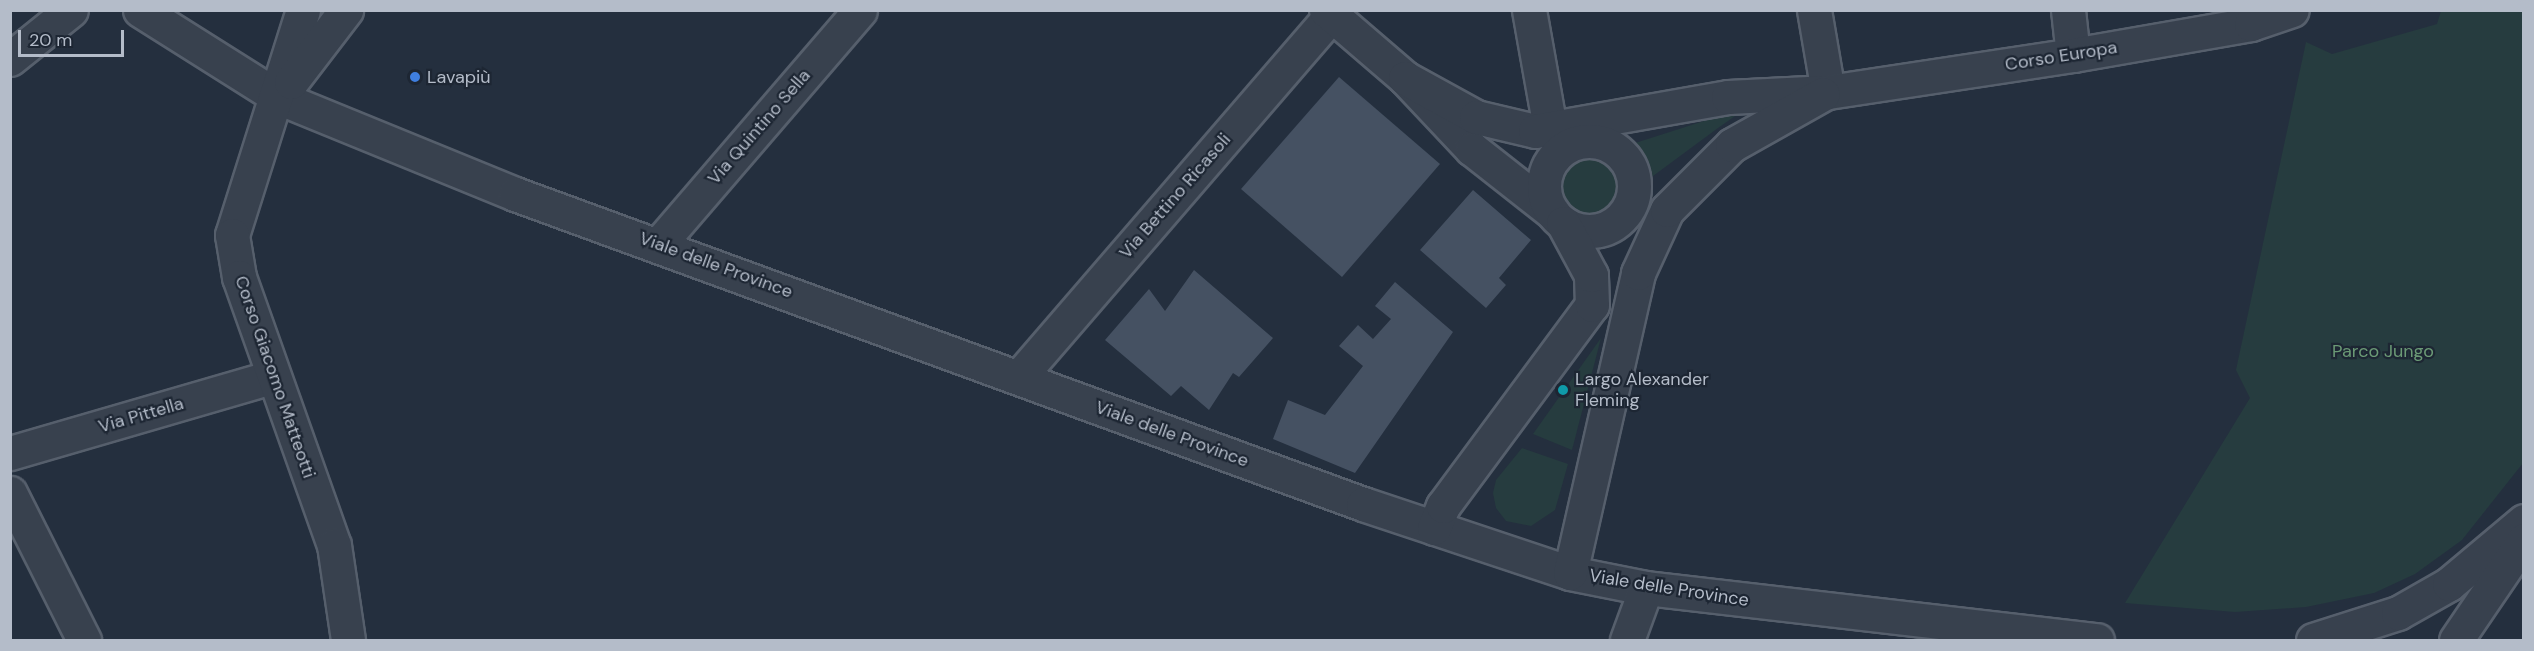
<!DOCTYPE html>
<meta charset="utf-8">
<style>
body{margin:0}
#map{position:relative;width:2534px;height:651px;overflow:hidden;background:#242f3e;font-family:"DM Sans",sans-serif}
div>[style]{position:absolute}
[style*='--x']{left:calc(var(--x)*1px);top:calc(var(--y)*1px);width:calc(var(--w)*1px);rotate:calc(var(--a)*1deg)}
.green>*{inset:0;background:#263c3f}
.round{border-radius:50%}
.building>*{inset:0;background:#455162}
.roads{filter:drop-shadow(2px 0 #565f6c) drop-shadow(-2px 0 #565f6c) drop-shadow(0 2px #565f6c) drop-shadow(0 -2px #565f6c)}
.minor>*{height:33px;margin:-16.5px;padding:0 16.5px;transform-origin:16.5px;border-radius:16.5px;background:#38414e}
.tertiary>*{height:33px;margin:-16.5px;padding:0 16.5px;transform-origin:16.5px;border-radius:16.5px;background:#38414e}
.tertiary>.ring{margin:-16.5px;padding:0;box-sizing:content-box;background:none;border:33px solid #38414e;border-radius:50%}
.dots>*{width:16px;height:16px;translate:-50% -50%;box-sizing:border-box;border:3px solid #1d2633;border-radius:50%}
span{translate:-50% -50%;white-space:nowrap;text-align:center;line-height:1.15;-webkit-text-stroke:4.5px #1d2633;paint-order:stroke}
.street-label{font-size:18px;color:#b4bcc9}
.poi-label{font-size:18px;color:#b4bcc9}
.left{translate:0 -50%;text-align:left}
.park-label{font-size:18px;color:#6b9a76}
.frame{position:absolute;inset:0;border:12px solid #b4bcc9;pointer-events:none}
.scale{position:absolute;left:18px;top:30px;width:106px;height:27px;box-sizing:border-box;border:3px solid #b4bcc9;border-top:0;padding-left:8px;font-size:18px;line-height:21px;white-space:nowrap;color:#b4bcc9;-webkit-text-stroke:4px #1d2633;paint-order:stroke}
</style>
<div id="map">
<div class="green">
<div style="clip-path:polygon(2441px 11px,2523px 11px,2523px 463px,2462px 540px,2415px 574px,2374px 593px,2306px 607px,2235px 612px,2125px 603px,2250px 398px,2236px 370px,2306px 42px,2332px 54px,2437px 24px)"></div>
<div style="clip-path:polygon(1748px 107px,1718px 128px,1649px 179px,1632px 144px)"></div>
<div class="round" style="left:1557px;top:155px;width:66px;height:66px"></div>
<div style="clip-path:polygon(1601px 338px,1572px 450px,1533px 434px)"></div>
<div style="clip-path:polygon(1522px 448px,1568px 464px,1555px 510px,1531px 526px,1506px 521px,1496px 508px,1493px 493px,1496px 480px)"></div>
</div>
<div class="building">
<div style="clip-path:polygon(1339px 77px,1440px 164px,1342px 277px,1241px 189px)"></div>
<div style="clip-path:polygon(1473px 190px,1531px 240px,1499px 278px,1506px 285px,1486px 308px,1420px 250px)"></div>
<div style="clip-path:polygon(1194px 270px,1273px 338px,1239px 377px,1233px 373px,1209px 410px,1181px 386px,1171px 396px,1105px 340px,1149px 289px,1165px 311px)"></div>
<div style="clip-path:polygon(1395px 282px,1453px 332px,1355px 473px,1273px 439px,1288px 400px,1325px 415px,1363px 366px,1339px 346px,1358px 325px,1373px 339px,1391px 319px,1375px 306px)"></div>
</div>
<div class="roads">
<div class="minor">
<div style="--x:1529;--y:10;--w:120;--a:79.9"></div>
<div style="--x:1814;--y:10;--w:83;--a:80.3"></div>
<div style="--x:2068;--y:10;--w:45;--a:83.7"></div>
<div style="--x:10;--y:59;--w:78;--a:-38.8"></div>
<div style="--x:659;--y:244;--w:308;--a:-49.3"></div>
<div style="--x:1019;--y:377;--w:478;--a:-49.2"></div>
<div style="--x:10;--y:453;--w:273;--a:-16.2"></div>
<div style="--x:10;--y:493;--w:165;--a:63.3"></div>
</div>
<div class="tertiary">
<div style="--x:140;--y:10;--w:165;--a:32.2"></div>
<div style="--x:280;--y:98;--w:254;--a:22.2"></div>
<div style="--x:515;--y:194;--w:903;--a:20.08"></div>
<div style="--x:1363;--y:504;--w:218;--a:18.4"></div>
<div style="--x:1570;--y:573;--w:77;--a:11.2"></div>
<div style="--x:1646;--y:588;--w:454;--a:6.6"></div>
<div style="--x:303;--y:10;--w:236;--a:107.5"></div>
<div style="--x:232;--y:235;--w:43;--a:80.5"></div>
<div style="--x:239;--y:277;--w:284;--a:70.5"></div>
<div style="--x:334;--y:545;--w:96;--a:81.6"></div>
<div style="--x:1326;--y:10;--w:104;--a:40.7"></div>
<div style="--x:1405;--y:78;--w:98;--a:46.7"></div>
<div style="--x:1472;--y:149;--w:102;--a:38.2"></div>
<div style="--x:1405;--y:78;--w:81;--a:28.8"></div>
<div style="--x:1476;--y:117;--w:61;--a:13.3"></div>
<div style="--x:1535;--y:131;--w:196;--a:-10"></div>
<div style="--x:1728;--y:97;--w:100;--a:-2.9"></div>
<div style="--x:1828;--y:92;--w:248;--a:-8.6"></div>
<div style="--x:2073;--y:55;--w:181;--a:-9.9"></div>
<div style="--x:2251;--y:24;--w:43;--a:-18.9"></div>
<div style="--x:291;--y:82;--w:91;--a:-52.6"></div>
<div class="ring" style="left:1544px;top:141px;width:57px;height:57px"></div>
<div style="--x:1434;--y:528;--w:24;--a:-68"></div>
<div style="--x:1443;--y:506;--w:250;--a:-53.5"></div>
<div style="--x:1592;--y:305;--w:30;--a:-92"></div>
<div style="--x:1591;--y:275;--w:59;--a:-118.3"></div>
<div style="--x:1570;--y:573;--w:308;--a:-77.2"></div>
<div style="--x:1638;--y:273;--w:69;--a:-65.3"></div>
<div style="--x:1667;--y:210;--w:92;--a:-45"></div>
<div style="--x:1732;--y:145;--w:104;--a:-29.3"></div>
<div style="--x:1627;--y:640;--w:55;--a:-69.9"></div>
<div style="--x:2313;--y:640;--w:89;--a:-17.6"></div>
<div style="--x:2398;--y:613;--w:59;--a:-29.6"></div>
<div style="--x:2449;--y:584;--w:98;--a:-40"></div>
<div style="--x:2456;--y:640;--w:121;--a:-55.8"></div>
</div>
</div>
<div class="dots">
<div style="left:415px;top:77px;background:#3f7fe0"></div>
<div style="left:1563px;top:390px;background:#0f9aa8"></div>
</div>
<div class="street-label">
<span style="left:2061px;top:56px;rotate:-9deg">Corso Europa</span>
<span style="left:759px;top:127px;rotate:-49deg">Via Quintino Sella</span>
<span style="left:1175px;top:196px;rotate:-49deg">Via Bettino Ricasoli</span>
<span style="left:716px;top:265px;rotate:20deg">Viale delle Province</span>
<span style="left:275px;top:377px;rotate:71deg">Corso Giacomo Matteotti</span>
<span style="left:141px;top:415px;rotate:-16deg">Via Pittella</span>
<span style="left:1172px;top:434px;rotate:20deg">Viale delle Province</span>
<span style="left:1669px;top:588px;rotate:9deg">Viale delle Province</span>
</div>
<div class="poi-label">
<span class="left" style="left:427px;top:77px">Lavapiù</span>
<span class="left" style="left:1575px;top:390px">Largo Alexander<br>Fleming</span>
</div>
<div class="park-label">
<span style="left:2383px;top:351px">Parco Jungo</span>
</div>
<div class="frame"></div>
<div class="scale">20 m</div>
</div>
